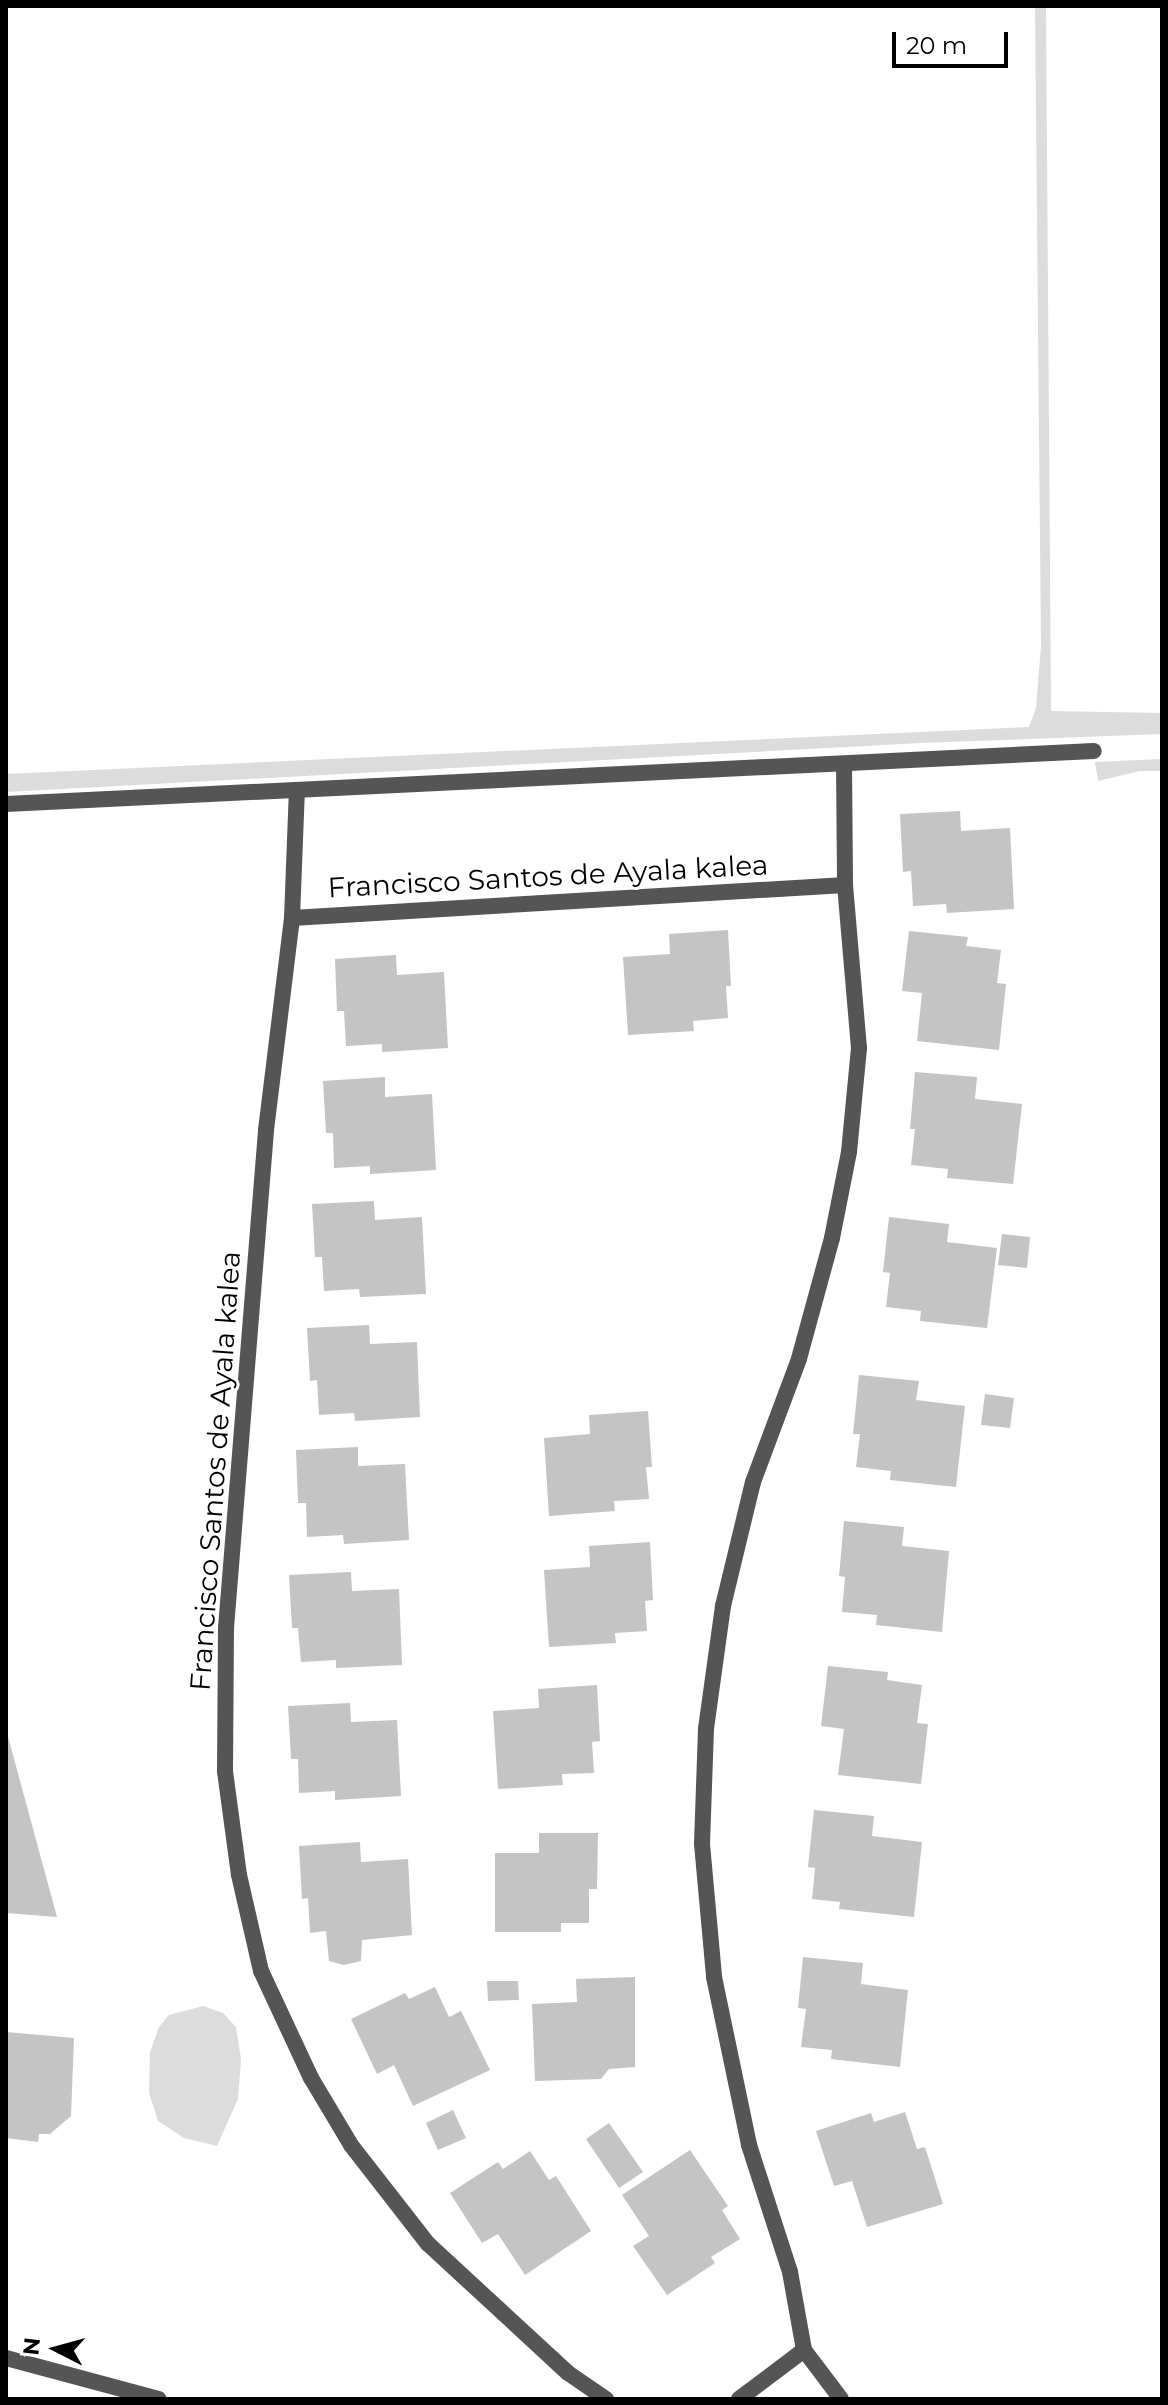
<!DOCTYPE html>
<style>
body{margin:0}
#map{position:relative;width:1168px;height:2405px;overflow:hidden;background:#fff;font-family:Montserrat,sans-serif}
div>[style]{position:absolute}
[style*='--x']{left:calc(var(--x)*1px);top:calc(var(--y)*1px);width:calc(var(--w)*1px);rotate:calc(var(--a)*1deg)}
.green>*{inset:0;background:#dcdcdc}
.building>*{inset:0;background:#c4c4c4}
.minor>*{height:16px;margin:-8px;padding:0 8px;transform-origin:8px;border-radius:8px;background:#555}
.tertiary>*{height:16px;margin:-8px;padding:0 8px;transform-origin:8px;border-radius:8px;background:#555}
span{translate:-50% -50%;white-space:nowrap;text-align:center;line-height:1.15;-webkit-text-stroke:6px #fff;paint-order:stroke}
.street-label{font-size:28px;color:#000}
.frame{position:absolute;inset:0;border:8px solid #000;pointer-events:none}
.north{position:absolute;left:16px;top:2309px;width:80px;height:80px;-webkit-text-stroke:6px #fff;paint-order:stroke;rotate:276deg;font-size:22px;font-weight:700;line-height:32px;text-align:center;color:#000}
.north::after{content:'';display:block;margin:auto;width:28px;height:36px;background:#000;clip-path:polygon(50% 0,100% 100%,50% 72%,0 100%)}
.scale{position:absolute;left:892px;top:32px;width:116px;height:36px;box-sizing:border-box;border:4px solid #000;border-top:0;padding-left:10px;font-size:24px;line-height:28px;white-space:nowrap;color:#000;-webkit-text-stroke:6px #fff;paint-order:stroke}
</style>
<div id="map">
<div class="green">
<div style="clip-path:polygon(1035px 6px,1046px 6px,1051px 711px,1162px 713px,1162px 734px,921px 743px,6px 792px,6px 774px,1029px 727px,1036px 708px,1041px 646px)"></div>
<div style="clip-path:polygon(1162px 759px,1162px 771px,1140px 771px,1098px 781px,1095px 762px)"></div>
<div style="clip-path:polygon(203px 2006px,223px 2013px,236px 2027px,241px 2059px,238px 2099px,217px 2146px,184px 2138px,158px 2121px,149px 2093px,150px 2052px,159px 2027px,169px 2015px)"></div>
</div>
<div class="building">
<div style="clip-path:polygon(960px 811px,961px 831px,1010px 828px,1014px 909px,947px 913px,946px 904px,913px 906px,911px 871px,903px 872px,900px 814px)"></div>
<div style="clip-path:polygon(728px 930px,731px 986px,726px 986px,728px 1018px,693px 1021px,694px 1031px,628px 1035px,623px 957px,670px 954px,669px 934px)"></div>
<div style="clip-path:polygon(909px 931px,968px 937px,966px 946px,1001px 950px,997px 983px,1006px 984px,999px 1050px,917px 1041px,922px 993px,902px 991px)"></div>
<div style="clip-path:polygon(396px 955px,397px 975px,444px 972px,448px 1048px,382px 1052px,382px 1044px,346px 1046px,344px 1011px,337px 1011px,335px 959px)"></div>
<div style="clip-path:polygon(915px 1072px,977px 1077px,975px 1099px,1022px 1104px,1013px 1184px,947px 1178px,948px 1169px,911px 1165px,915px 1129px,910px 1129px)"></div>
<div style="clip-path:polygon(385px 1077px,385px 1097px,432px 1094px,436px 1170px,370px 1174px,370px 1166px,334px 1168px,333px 1133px,326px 1133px,323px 1081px)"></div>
<div style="clip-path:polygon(374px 1201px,375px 1220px,422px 1217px,426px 1294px,360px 1297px,359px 1289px,324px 1291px,322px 1257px,315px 1257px,312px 1204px)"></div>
<div style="clip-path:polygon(889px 1217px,949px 1224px,947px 1242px,997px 1248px,987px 1328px,920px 1321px,921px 1311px,886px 1307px,890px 1273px,883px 1272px)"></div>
<div style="clip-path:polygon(1002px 1234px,1030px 1237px,1027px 1268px,998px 1265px)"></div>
<div style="clip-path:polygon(369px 1325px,370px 1344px,417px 1342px,420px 1417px,355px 1421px,354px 1413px,319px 1415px,317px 1380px,310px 1381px,307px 1328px)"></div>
<div style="clip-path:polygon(859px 1375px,919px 1381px,916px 1400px,965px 1406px,956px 1487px,890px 1480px,891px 1471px,856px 1467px,860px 1434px,853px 1434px)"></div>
<div style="clip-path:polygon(985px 1394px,1014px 1398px,1010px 1428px,981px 1425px)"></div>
<div style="clip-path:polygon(648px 1411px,652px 1467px,646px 1467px,649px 1499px,614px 1501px,615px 1511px,549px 1516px,544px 1438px,590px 1434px,589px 1415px)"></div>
<div style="clip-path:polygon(358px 1447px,358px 1466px,405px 1464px,409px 1540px,344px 1544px,343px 1535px,307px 1537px,306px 1503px,298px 1503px,296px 1450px)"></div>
<div style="clip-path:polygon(844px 1521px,904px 1527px,902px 1546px,949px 1551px,942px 1632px,876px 1625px,877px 1615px,842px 1612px,845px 1577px,839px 1576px)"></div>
<div style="clip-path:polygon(650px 1542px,653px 1600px,645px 1601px,647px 1631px,615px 1633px,616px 1643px,549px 1647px,544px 1570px,590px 1567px,589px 1546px)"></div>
<div style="clip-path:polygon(351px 1572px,352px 1591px,399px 1589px,402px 1665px,336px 1668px,336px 1660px,301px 1662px,298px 1628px,292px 1628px,289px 1575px)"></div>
<div style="clip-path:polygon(828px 1666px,888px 1672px,887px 1680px,922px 1685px,917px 1723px,928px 1724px,921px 1784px,838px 1775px,844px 1729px,821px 1726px)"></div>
<div style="clip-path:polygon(597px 1685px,600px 1741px,592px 1742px,594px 1773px,562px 1774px,563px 1785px,498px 1789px,493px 1711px,539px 1708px,538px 1689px)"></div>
<div style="clip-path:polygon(350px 1703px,351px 1722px,397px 1720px,401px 1796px,335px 1800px,335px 1791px,299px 1793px,298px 1759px,291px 1759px,288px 1706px)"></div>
<div style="clip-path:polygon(6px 1733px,7px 1733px,57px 1917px,6px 1913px)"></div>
<div style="clip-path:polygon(814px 1810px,874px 1816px,872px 1836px,922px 1842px,914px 1917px,839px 1909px,840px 1902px,812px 1899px,815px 1868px,808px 1867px)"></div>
<div style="clip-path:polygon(539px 1833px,598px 1833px,597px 1889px,589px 1889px,589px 1923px,561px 1923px,561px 1932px,495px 1932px,495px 1853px,539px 1853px)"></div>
<div style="clip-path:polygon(360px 1842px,361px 1862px,408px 1859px,412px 1935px,362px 1940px,361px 1961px,344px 1965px,329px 1961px,326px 1931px,310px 1933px,308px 1898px,302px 1899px,299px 1846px)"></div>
<div style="clip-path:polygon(803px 1957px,863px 1963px,861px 1984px,908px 1990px,900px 2067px,831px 2059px,832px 2050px,801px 2047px,806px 2009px,798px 2008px)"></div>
<div style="clip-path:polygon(635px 1977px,635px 2067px,609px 2069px,601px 2079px,535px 2081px,532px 2004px,577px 2002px,576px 1979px)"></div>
<div style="clip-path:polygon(487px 1981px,518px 1981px,519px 2000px,488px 2001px)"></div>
<div style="clip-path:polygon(435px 1987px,449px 2017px,461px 2011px,490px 2070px,413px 2106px,394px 2065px,377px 2074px,351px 2019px,405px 1993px,409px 1999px)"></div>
<div style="clip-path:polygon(6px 2032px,74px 2038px,71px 2116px,50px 2134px,39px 2134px,38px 2142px,6px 2138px)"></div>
<div style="clip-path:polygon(453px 2110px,466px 2138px,438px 2150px,426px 2123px)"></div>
<div style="clip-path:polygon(905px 2112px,917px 2149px,925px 2147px,943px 2204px,867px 2227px,852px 2181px,834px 2186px,816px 2131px,871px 2113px,874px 2122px)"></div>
<div style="clip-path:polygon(609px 2123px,643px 2172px,619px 2188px,586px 2139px)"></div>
<div style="clip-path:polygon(690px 2150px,728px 2206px,722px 2210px,740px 2239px,711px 2257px,715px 2263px,667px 2295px,633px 2246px,649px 2236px,622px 2195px)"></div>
<div style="clip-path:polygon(530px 2151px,549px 2180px,556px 2176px,591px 2231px,525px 2275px,498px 2234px,482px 2243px,450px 2193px,498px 2162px,503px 2169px)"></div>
</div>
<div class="minor">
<div style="--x:844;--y:764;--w:121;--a:89.5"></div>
<div style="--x:6;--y:804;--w:1089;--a:-2.79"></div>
<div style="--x:292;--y:918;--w:128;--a:-87.8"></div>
<div style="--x:606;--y:2399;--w:46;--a:-145.6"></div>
<div style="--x:568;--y:2373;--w:190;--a:-137.3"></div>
<div style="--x:428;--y:2244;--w:125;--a:-127.9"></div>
<div style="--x:351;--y:2145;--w:78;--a:-120.8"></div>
<div style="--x:311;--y:2078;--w:118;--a:-115"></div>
<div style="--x:261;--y:1971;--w:98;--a:-102.9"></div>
<div style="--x:239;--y:1875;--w:105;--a:-97.7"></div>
<div style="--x:225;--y:1771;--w:143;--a:-89.6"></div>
<div style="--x:226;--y:1628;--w:500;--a:-85.4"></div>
<div style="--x:266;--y:1130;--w:214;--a:-83"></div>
<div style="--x:292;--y:918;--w:554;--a:-3.42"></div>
<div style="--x:845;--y:885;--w:164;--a:85.1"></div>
<div style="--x:859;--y:1048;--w:104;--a:95.5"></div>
<div style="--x:849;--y:1152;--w:88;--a:101.2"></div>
<div style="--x:832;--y:1238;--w:125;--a:105.3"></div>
<div style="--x:799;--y:1359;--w:131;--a:110.5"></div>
<div style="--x:753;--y:1482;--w:128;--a:103.6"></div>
<div style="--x:723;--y:1606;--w:124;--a:97.9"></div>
<div style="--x:706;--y:1729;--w:115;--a:92"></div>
<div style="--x:702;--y:1844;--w:134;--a:84.8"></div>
<div style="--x:714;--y:1977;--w:172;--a:78.2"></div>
<div style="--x:749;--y:2145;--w:133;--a:72.1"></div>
<div style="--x:790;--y:2272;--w:79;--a:79.8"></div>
<div style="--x:804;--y:2350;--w:61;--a:52.9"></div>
<div style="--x:739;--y:2399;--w:81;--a:-37"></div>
</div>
<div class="tertiary">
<div style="--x:6;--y:2358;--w:158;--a:15"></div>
</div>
<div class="street-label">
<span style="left:548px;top:876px;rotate:-3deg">Francisco Santos de Ayala kalea</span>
<span style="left:215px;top:1471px;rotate:-86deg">Francisco Santos de Ayala kalea</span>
</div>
<div class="frame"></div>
<div class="north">N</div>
<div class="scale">20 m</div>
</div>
